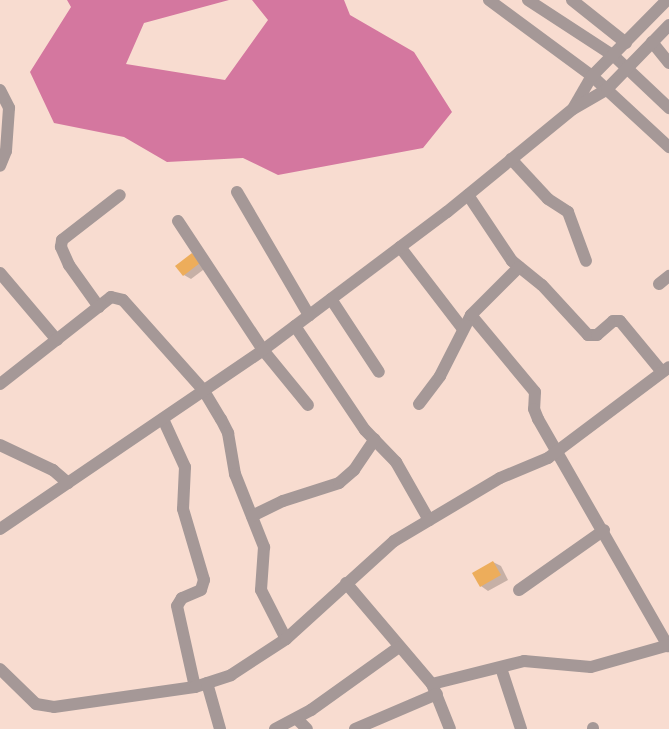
<!DOCTYPE html>
<style>
body{margin:0}
#map{position:relative;width:669px;height:729px;overflow:hidden;background:#f8dcd0;font-family:"PT Sans Narrow",sans-serif}
div>[style]{position:absolute}
[style*='--x']{left:calc(var(--x)*1px);top:calc(var(--y)*1px);width:calc(var(--w)*1px);rotate:calc(var(--a)*1deg)}
.water>*{inset:0;background:#d4779f}
.shadow>*{inset:0;background:#0003}
.building>*{inset:0;background:#edad5b}
.minor>*{height:12px;margin:-6px;padding:0 6px;transform-origin:6px;border-radius:6px;background:#a59897}
span{translate:-50% -50%;white-space:nowrap;text-align:center;line-height:1.15;-webkit-text-stroke:3px #fff;paint-order:stroke}
</style>
<div id="map">
<div class="water">
<div style="clip-path:polygon(67px 0,229px 0,144px 23px,126px 64px,225px 80px,268px 20px,252px 0,344px 0,350px 15px,414px 52px,452px 112px,423px 148px,278px 175px,243px 158px,167px 162px,124px 137px,54px 123px,30px 72px,71px 7px)"></div>
</div>
<div class="shadow">
<div style="clip-path:polygon(192px 254px,207px 267px,191px 279px,184px 275px)"></div>
<div style="clip-path:polygon(493px 562px,501px 566px,508px 580px,488px 591px,481px 586px)"></div>
</div>
<div class="building">
<div style="clip-path:polygon(192px 253px,200px 263px,183px 276px,175px 266px)"></div>
<div style="clip-path:polygon(493px 561px,501px 575px,480px 587px,472px 573px)"></div>
</div>
<div class="minor">
<div style="--x:489;--y:0;--w:128;--a:36.4"></div>
<div style="--x:592;--y:76;--w:105;--a:42.7"></div>
<div style="--x:528;--y:0;--w:103;--a:33.1"></div>
<div style="--x:614;--y:56;--w:76;--a:43.4"></div>
<div style="--x:572;--y:0;--w:69;--a:38.5"></div>
<div style="--x:652;--y:42;--w:27;--a:51"></div>
<div style="--x:0;--y:90;--w:20;--a:63"></div>
<div style="--x:9;--y:108;--w:43;--a:94"></div>
<div style="--x:6;--y:151;--w:16;--a:112"></div>
<div style="--x:574;--y:107;--w:36;--a:-60"></div>
<div style="--x:592;--y:76;--w:107;--a:-45.4"></div>
<div style="--x:511;--y:159;--w:54;--a:47.2"></div>
<div style="--x:548;--y:199;--w:24;--a:33"></div>
<div style="--x:568;--y:212;--w:52;--a:69.8"></div>
<div style="--x:237;--y:192;--w:143;--a:59.7"></div>
<div style="--x:468;--y:195;--w:79;--a:56.3"></div>
<div style="--x:512;--y:261;--w:38;--a:39"></div>
<div style="--x:542;--y:285;--w:68;--a:47.4"></div>
<div style="--x:588;--y:335;--w:9;--a:0"></div>
<div style="--x:597;--y:335;--w:21;--a:-41"></div>
<div style="--x:613;--y:321;--w:7;--a:0"></div>
<div style="--x:620;--y:321;--w:66;--a:50.5"></div>
<div style="--x:178;--y:221;--w:154;--a:56.6"></div>
<div style="--x:263;--y:350;--w:71;--a:50.7"></div>
<div style="--x:400;--y:247;--w:103;--a:52.5"></div>
<div style="--x:0;--y:273;--w:88;--a:49.6"></div>
<div style="--x:659;--y:284;--w:13;--a:-39"></div>
<div style="--x:331;--y:299;--w:87;--a:56.7"></div>
<div style="--x:99;--y:307;--w:52;--a:-125.5"></div>
<div style="--x:69;--y:265;--w:20;--a:-114"></div>
<div style="--x:61;--y:247;--w:7;--a:-82"></div>
<div style="--x:62;--y:240;--w:73;--a:-37.8"></div>
<div style="--x:471;--y:315;--w:100;--a:50.3"></div>
<div style="--x:535;--y:392;--w:17;--a:93"></div>
<div style="--x:534;--y:409;--w:11;--a:68"></div>
<div style="--x:538;--y:419;--w:262;--a:60.2"></div>
<div style="--x:295;--y:326;--w:125;--a:56.1"></div>
<div style="--x:365;--y:430;--w:45;--a:45.9"></div>
<div style="--x:396;--y:462;--w:67;--a:60.4"></div>
<div style="--x:0;--y:384;--w:141;--a:-38.1"></div>
<div style="--x:111;--y:297;--w:12;--a:14"></div>
<div style="--x:123;--y:300;--w:122;--a:48.3"></div>
<div style="--x:204;--y:391;--w:33;--a:59"></div>
<div style="--x:221;--y:419;--w:16;--a:63"></div>
<div style="--x:228;--y:433;--w:42;--a:80.3"></div>
<div style="--x:235;--y:474;--w:79;--a:68.3"></div>
<div style="--x:264;--y:547;--w:43;--a:94"></div>
<div style="--x:261;--y:590;--w:55;--a:63"></div>
<div style="--x:419;--y:404;--w:35;--a:-53"></div>
<div style="--x:440;--y:376;--w:68;--a:-63.1"></div>
<div style="--x:471;--y:315;--w:68;--a:-45"></div>
<div style="--x:163;--y:419;--w:53;--a:65.4"></div>
<div style="--x:185;--y:467;--w:42;--a:92.7"></div>
<div style="--x:183;--y:509;--w:74;--a:73.5"></div>
<div style="--x:204;--y:580;--w:10;--a:107"></div>
<div style="--x:201;--y:590;--w:21;--a:157"></div>
<div style="--x:182;--y:598;--w:9;--a:122"></div>
<div style="--x:177;--y:606;--w:83;--a:77.5"></div>
<div style="--x:0;--y:445;--w:59;--a:25.3"></div>
<div style="--x:53;--y:470;--w:20;--a:41"></div>
<div style="--x:252;--y:516;--w:34;--a:-26"></div>
<div style="--x:283;--y:501;--w:59;--a:-17.8"></div>
<div style="--x:339;--y:483;--w:20;--a:-41"></div>
<div style="--x:354;--y:470;--w:37;--a:-56"></div>
<div style="--x:0;--y:529;--w:318;--a:-34.2"></div>
<div style="--x:263;--y:350;--w:230;--a:-36.9"></div>
<div style="--x:447;--y:212;--w:163;--a:-39.3"></div>
<div style="--x:573;--y:109;--w:39;--a:-30"></div>
<div style="--x:607;--y:89;--w:89;--a:-45.9"></div>
<div style="--x:346;--y:583;--w:133;--a:49.6"></div>
<div style="--x:432;--y:684;--w:48;--a:68.2"></div>
<div style="--x:519;--y:590;--w:104;--a:-35.2"></div>
<div style="--x:501;--y:668;--w:64;--a:71.8"></div>
<div style="--x:0;--y:669;--w:50;--a:44.2"></div>
<div style="--x:36;--y:704;--w:18;--a:9"></div>
<div style="--x:54;--y:707;--w:142;--a:-8.1"></div>
<div style="--x:195;--y:687;--w:38;--a:-18"></div>
<div style="--x:231;--y:675;--w:66;--a:-33.2"></div>
<div style="--x:286;--y:639;--w:146;--a:-42.2"></div>
<div style="--x:394;--y:541;--w:123;--a:-30.7"></div>
<div style="--x:500;--y:478;--w:52;--a:-22.6"></div>
<div style="--x:548;--y:458;--w:151;--a:-36.9"></div>
<div style="--x:207;--y:683;--w:48;--a:74.2"></div>
<div style="--x:432;--y:684;--w:95;--a:-14"></div>
<div style="--x:524;--y:661;--w:67;--a:5.1"></div>
<div style="--x:591;--y:667;--w:81;--a:-15.8"></div>
<div style="--x:297;--y:719;--w:14;--a:45"></div>
<div style="--x:593;--y:728;--w:1;--a:90"></div>
<div style="--x:275;--y:729;--w:41;--a:-27.8"></div>
<div style="--x:311;--y:710;--w:108;--a:-35.6"></div>
<div style="--x:355;--y:729;--w:89;--a:-23.1"></div>
</div>
</div>
